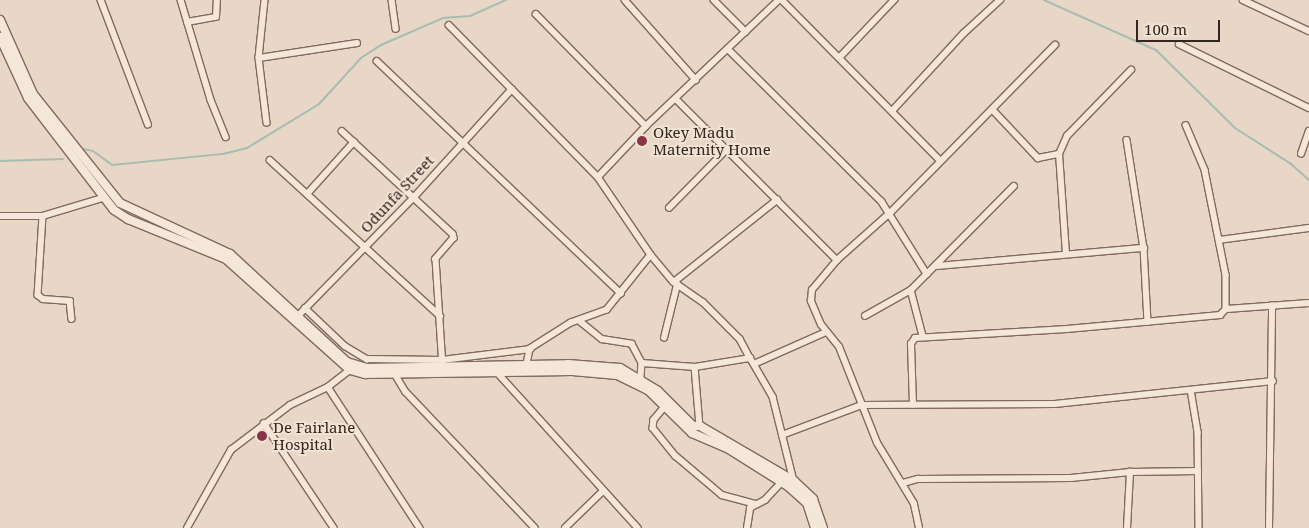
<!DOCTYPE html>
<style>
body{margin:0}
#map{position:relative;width:1309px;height:528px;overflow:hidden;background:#e8d7c6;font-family:"Noto Serif",serif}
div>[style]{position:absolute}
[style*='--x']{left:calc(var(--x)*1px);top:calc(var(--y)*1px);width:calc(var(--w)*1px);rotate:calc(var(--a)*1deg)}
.stream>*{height:2px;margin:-1px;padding:0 1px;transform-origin:1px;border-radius:1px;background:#a7bdb2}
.roads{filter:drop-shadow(1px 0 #81695e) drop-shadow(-1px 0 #81695e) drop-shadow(0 1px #81695e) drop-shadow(0 -1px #81695e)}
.street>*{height:5.5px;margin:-2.75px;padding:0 2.75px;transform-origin:2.75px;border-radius:2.75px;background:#f4e6d8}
.secondary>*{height:8px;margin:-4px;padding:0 4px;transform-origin:4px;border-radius:4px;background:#f4e6d8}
.dots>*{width:14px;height:14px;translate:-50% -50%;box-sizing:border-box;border:2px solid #f1e3d4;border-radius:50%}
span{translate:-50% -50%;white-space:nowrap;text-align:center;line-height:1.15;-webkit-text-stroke:4px #f1e3d4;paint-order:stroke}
.poi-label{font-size:15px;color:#332520}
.left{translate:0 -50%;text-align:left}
.street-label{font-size:15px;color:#332520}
.scale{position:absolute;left:1136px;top:20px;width:84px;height:22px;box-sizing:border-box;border:2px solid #332520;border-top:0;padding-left:6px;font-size:15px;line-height:18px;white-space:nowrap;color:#332520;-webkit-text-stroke:4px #f1e3d4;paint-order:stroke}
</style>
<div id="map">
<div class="stream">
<div style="--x:1044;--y:0;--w:123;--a:24.1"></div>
<div style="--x:1156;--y:50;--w:111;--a:44.6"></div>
<div style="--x:1235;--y:128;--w:67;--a:32.7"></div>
<div style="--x:1291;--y:164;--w:24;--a:42"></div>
<div style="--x:78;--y:148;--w:15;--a:11"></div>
<div style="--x:93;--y:151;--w:24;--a:36"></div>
<div style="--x:112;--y:165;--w:112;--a:-5.7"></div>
<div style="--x:223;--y:154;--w:25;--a:-14"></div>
<div style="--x:247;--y:148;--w:84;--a:-31.4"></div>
<div style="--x:319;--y:104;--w:62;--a:-47.6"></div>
<div style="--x:361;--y:58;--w:24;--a:-33"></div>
<div style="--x:381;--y:45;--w:68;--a:-23.5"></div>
<div style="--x:443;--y:18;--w:27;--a:-4"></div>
<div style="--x:470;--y:16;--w:39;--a:-24"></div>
<div style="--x:0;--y:161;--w:63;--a:-1.8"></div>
</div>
<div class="roads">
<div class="street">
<div style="--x:101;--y:0;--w:133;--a:69.2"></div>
<div style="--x:181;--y:0;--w:104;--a:73.3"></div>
<div style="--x:211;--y:100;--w:40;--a:68"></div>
<div style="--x:265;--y:0;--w:58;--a:95.9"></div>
<div style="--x:259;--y:58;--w:65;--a:83"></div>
<div style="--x:392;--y:0;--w:29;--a:82"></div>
<div style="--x:625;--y:0;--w:107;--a:48.4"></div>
<div style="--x:714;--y:0;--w:45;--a:45"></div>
<div style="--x:782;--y:0;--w:226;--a:45.4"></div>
<div style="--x:1243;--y:0;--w:73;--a:25.2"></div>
<div style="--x:536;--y:14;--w:157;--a:45.5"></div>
<div style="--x:187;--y:22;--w:29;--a:-10"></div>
<div style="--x:216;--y:17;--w:17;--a:-87"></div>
<div style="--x:449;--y:25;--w:213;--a:45.6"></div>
<div style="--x:598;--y:177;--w:94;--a:55.8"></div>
<div style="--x:651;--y:255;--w:70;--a:128.7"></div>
<div style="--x:607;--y:310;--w:38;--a:160"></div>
<div style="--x:571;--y:323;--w:49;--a:147.6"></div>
<div style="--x:530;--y:349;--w:16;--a:101"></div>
<div style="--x:1179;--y:44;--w:145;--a:26.2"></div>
<div style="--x:728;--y:49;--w:217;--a:44.8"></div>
<div style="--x:882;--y:202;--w:85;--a:58"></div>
<div style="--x:840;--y:57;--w:79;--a:-46.5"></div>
<div style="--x:259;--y:58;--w:99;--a:-8.7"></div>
<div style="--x:377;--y:61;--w:337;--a:43.6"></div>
<div style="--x:676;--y:99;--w:228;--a:45"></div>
<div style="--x:993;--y:110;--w:66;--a:46.8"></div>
<div style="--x:1038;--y:158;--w:21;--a:-11"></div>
<div style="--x:892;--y:111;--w:106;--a:-47.3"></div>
<div style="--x:964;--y:33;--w:49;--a:-42.5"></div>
<div style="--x:1186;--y:125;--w:49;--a:67.1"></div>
<div style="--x:1205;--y:170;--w:107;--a:78.7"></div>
<div style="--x:1226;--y:275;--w:34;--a:90"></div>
<div style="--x:342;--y:131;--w:151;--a:42.9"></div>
<div style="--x:453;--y:234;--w:4;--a:76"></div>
<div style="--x:454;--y:238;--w:28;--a:131"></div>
<div style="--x:436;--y:259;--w:107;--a:86.3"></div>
<div style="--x:1127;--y:140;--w:109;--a:81.1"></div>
<div style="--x:1144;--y:248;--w:74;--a:86.9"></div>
<div style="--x:1301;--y:154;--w:24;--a:-71"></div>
<div style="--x:270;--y:160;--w:231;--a:42.5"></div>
<div style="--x:598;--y:177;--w:70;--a:-46.7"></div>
<div style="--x:646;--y:126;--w:183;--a:-43.5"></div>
<div style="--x:307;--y:194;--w:70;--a:-47.9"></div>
<div style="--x:669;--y:208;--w:83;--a:-45.5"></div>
<div style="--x:0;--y:216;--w:43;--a:0"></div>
<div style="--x:43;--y:216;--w:63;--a:-16.7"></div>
<div style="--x:43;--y:216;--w:79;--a:93.6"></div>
<div style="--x:38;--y:295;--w:6;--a:39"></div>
<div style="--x:43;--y:299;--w:27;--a:4"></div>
<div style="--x:70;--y:301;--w:18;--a:84"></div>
<div style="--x:1219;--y:240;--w:91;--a:-7.6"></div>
<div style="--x:1066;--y:254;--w:100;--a:-94"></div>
<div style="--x:1059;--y:154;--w:20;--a:-66"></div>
<div style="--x:1067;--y:136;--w:92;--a:-45.9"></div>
<div style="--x:651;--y:255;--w:35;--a:50"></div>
<div style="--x:674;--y:282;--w:35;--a:35"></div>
<div style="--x:703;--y:302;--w:52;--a:45"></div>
<div style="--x:740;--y:339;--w:21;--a:62"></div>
<div style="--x:937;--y:266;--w:208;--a:-5"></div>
<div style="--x:674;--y:282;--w:132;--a:-38.5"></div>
<div style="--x:911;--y:290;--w:48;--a:75.4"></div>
<div style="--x:305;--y:308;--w:55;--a:43.5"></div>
<div style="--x:345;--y:346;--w:26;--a:31"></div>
<div style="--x:367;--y:359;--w:75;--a:0.8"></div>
<div style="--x:442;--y:360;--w:89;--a:-7.1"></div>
<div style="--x:299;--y:315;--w:166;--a:-45.7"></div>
<div style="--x:415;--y:196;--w:144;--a:-47.8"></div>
<div style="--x:865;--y:316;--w:53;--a:-29.5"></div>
<div style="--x:911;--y:290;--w:146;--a:-45.3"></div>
<div style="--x:581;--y:322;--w:27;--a:39"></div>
<div style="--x:602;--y:339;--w:30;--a:9"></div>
<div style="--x:632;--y:344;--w:21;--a:62"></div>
<div style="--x:642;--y:363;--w:16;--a:94"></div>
<div style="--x:664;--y:338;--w:55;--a:-76.2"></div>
<div style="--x:642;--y:363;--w:53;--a:4.3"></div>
<div style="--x:695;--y:367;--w:56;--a:-9.3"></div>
<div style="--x:750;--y:358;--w:7;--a:56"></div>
<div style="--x:754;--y:364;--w:79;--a:-24"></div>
<div style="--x:754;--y:364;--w:38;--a:60"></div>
<div style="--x:773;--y:397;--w:87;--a:76"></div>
<div style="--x:695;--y:367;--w:59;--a:85.2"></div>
<div style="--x:497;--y:372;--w:210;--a:47.9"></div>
<div style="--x:395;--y:374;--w:21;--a:59"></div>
<div style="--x:406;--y:392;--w:187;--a:46.5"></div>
<div style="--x:328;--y:387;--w:168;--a:56.9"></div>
<div style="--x:1191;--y:390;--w:43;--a:80.5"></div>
<div style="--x:1198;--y:432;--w:96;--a:89.4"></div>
<div style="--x:913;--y:405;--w:61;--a:-91.9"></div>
<div style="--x:911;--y:344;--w:7;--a:-56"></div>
<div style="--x:915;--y:338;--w:152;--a:-3.4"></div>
<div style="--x:1067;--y:329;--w:154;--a:-5.2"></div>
<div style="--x:1220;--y:315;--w:8;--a:-45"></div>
<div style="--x:1226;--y:309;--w:83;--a:-4.1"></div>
<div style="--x:665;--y:407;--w:17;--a:130"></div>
<div style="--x:654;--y:420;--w:8;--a:97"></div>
<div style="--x:653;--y:428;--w:36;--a:51"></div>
<div style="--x:676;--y:456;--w:60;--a:40.3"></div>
<div style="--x:722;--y:495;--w:34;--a:15"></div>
<div style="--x:264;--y:423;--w:126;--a:56.3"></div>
<div style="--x:782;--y:435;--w:85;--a:-20.6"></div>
<div style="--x:862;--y:405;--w:193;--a:-0.3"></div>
<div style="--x:1055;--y:404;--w:219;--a:-6"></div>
<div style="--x:903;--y:483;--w:16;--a:-15"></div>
<div style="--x:918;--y:479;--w:153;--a:-0.4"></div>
<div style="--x:1071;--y:478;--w:59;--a:-5.8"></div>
<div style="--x:1130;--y:472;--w:68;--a:-0.8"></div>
<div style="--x:187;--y:528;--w:90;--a:-60.6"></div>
<div style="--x:231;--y:450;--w:74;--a:-37.3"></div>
<div style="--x:290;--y:405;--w:42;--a:-25.3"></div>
<div style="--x:328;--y:387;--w:28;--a:-38"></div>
<div style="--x:565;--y:528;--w:53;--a:-44.2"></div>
<div style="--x:747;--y:528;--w:20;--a:-81"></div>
<div style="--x:750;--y:508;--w:17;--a:-28"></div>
<div style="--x:765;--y:500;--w:25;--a:-47"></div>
<div style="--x:919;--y:528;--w:25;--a:-102"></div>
<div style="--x:914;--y:504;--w:71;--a:-121.2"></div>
<div style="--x:877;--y:443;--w:103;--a:-111.6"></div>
<div style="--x:839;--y:347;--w:28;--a:-129"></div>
<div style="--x:821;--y:325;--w:26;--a:-113"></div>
<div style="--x:811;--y:301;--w:11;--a:-85"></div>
<div style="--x:812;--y:290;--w:39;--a:-50"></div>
<div style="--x:837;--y:260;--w:72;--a:-41.6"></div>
<div style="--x:891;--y:212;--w:234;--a:-45.5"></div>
<div style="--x:1127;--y:528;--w:56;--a:-86.9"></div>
<div style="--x:1269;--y:528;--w:222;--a:-89.2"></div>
</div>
<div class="secondary">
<div style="--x:0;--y:20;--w:81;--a:66"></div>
<div style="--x:33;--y:94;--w:139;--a:51.4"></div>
<div style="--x:120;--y:203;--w:121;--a:24.9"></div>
<div style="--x:230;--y:254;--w:159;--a:42.7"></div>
<div style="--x:347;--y:362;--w:21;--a:17"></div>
<div style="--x:367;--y:368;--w:201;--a:-1.1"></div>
<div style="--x:568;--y:364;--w:52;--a:4.4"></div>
<div style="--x:620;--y:368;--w:44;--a:31.2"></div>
<div style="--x:658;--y:391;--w:49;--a:45"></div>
<div style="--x:693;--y:426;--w:7;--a:0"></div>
<div style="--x:700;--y:426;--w:109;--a:30.3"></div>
<div style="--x:794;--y:481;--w:26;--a:43"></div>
<div style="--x:813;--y:499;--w:31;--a:71"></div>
<div style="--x:0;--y:37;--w:67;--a:65.3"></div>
<div style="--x:28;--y:98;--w:141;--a:52.5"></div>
<div style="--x:114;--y:210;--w:17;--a:33"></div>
<div style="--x:128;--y:219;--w:106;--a:22.2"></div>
<div style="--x:226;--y:259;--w:166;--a:41.8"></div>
<div style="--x:350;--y:370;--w:16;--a:15"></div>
<div style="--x:365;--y:374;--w:207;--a:-0.8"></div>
<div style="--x:572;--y:371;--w:45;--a:5.1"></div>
<div style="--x:617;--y:375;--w:34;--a:26"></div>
<div style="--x:648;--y:390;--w:62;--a:44.3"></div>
<div style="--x:692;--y:433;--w:40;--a:23.4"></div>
<div style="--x:729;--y:449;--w:71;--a:32.3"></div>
<div style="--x:789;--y:487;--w:24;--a:42"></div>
<div style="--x:807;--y:503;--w:26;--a:72"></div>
</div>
</div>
<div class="dots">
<div style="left:642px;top:141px;background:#893547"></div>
<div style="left:262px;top:436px;background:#893547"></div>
</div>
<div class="poi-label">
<span class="left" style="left:653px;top:141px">Okey Madu<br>Maternity Home</span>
<span class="left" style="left:273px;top:436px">De Fairlane<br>Hospital</span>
</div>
<div class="street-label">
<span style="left:397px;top:194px;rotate:-47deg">Odunfa Street</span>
</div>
<div class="scale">100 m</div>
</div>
